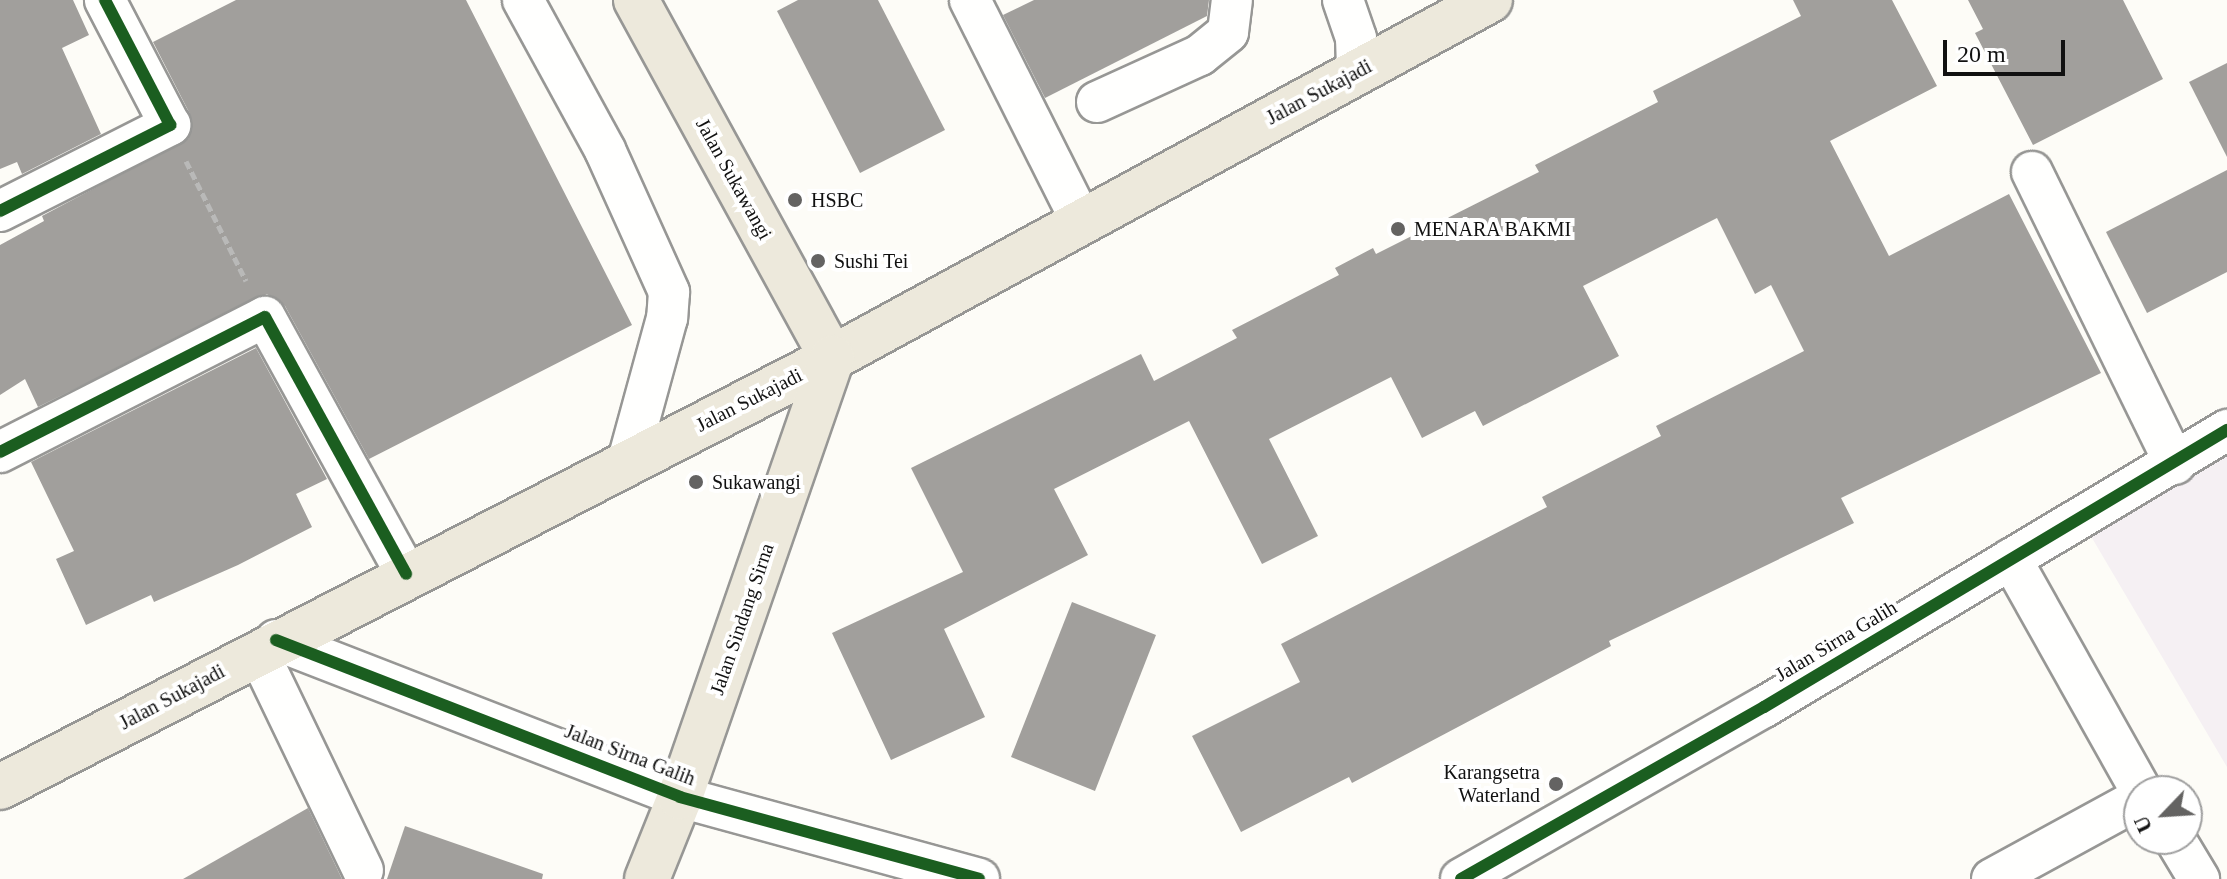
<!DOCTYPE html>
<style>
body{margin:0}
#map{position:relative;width:2227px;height:879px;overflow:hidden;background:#fdfcf7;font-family:Georgia,serif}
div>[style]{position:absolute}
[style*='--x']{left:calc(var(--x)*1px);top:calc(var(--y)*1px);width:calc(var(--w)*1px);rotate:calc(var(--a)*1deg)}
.industrial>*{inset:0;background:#f5f0f3}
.building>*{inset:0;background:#a19f9c}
.path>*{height:5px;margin-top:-2.5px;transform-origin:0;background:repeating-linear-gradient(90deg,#b9b9b8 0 8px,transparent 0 12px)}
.roads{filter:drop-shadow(2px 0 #979795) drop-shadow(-2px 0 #979795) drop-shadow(0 2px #979795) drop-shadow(0 -2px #979795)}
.minor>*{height:40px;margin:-20px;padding:0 20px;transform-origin:20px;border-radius:20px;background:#fffffe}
.major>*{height:44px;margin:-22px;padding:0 22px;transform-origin:22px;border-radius:22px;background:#ede9dc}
.cycleway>*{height:12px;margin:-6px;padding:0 6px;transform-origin:6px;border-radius:6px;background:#1b5e20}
.dots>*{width:22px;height:22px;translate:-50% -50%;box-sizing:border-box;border:4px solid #fff;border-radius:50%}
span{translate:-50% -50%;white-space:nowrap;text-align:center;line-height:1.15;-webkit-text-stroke:8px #fff;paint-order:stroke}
.street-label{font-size:20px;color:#111}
.poi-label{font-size:20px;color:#111}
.left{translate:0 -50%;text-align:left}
.right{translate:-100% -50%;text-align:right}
.north{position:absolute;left:2123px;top:775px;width:80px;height:80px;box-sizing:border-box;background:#fff;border:2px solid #a0a0a0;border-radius:50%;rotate:245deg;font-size:22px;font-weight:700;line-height:32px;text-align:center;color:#111}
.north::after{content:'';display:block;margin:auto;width:28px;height:36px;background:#646362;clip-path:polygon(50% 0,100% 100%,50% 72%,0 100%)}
.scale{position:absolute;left:1943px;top:40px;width:122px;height:36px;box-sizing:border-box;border:4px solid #111;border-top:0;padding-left:10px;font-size:24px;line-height:28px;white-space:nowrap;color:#111;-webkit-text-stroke:6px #fff;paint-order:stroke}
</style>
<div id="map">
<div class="industrial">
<div style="clip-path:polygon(2227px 430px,2227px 767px,2082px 521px)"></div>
</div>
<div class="building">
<div style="clip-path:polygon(0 0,73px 0,89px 35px,62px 48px,101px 134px,22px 174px,17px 162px,0 169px)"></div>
<div style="clip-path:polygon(236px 0,466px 0,632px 325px,369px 459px,285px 306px,267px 294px,38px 407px,25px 379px,0 395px,0 245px,44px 221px,42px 216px,189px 138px,190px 114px,153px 42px)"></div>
<div style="clip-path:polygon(798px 0,878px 0,945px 130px,860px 173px,777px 11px)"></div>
<div style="clip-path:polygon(1034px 0,1209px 0,1207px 16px,1045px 98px,1003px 15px)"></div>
<div style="clip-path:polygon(1793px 0,1892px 0,1937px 86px,1830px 141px,1889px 256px,2009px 194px,2101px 373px,1841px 498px,1854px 523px,1609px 641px,1611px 646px,1352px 783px,1349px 777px,1241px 832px,1192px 736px,1300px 682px,1281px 644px,1547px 507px,1542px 497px,1661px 436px,1656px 426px,1804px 351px,1771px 285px,1755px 294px,1717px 218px,1583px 286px,1619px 356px,1483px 426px,1475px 411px,1422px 438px,1391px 377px,1269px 439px,1318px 536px,1262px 564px,1189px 421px,1054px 489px,1088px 555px,944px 629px,985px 717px,891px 760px,832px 633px,963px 572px,911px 468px,1141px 354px,1154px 381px,1237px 338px,1232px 330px,1339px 275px,1335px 268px,1373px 248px,1376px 254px,1539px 172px,1535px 165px,1658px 102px,1653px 91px,1801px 16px)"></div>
<div style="clip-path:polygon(1968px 0,2123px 0,2163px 79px,2033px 145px,1975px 33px,1983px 29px)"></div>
<div style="clip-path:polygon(2227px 63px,2227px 157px,2189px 82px)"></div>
<div style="clip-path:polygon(2227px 170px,2227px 272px,2147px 313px,2106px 232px)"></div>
<div style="clip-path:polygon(256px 348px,327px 479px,296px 494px,312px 527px,238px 565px,154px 602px,151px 595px,86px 625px,56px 559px,74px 551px,31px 462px)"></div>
<div style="clip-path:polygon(1072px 602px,1156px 635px,1095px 791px,1011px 757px)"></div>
<div style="clip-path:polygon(308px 808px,342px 879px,183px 879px)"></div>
<div style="clip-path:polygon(405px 826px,543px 874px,542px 879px,387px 879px)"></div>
</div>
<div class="path">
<div style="--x:186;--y:161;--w:134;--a:63.4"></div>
</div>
<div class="roads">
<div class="minor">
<div style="--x:523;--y:0;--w:171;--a:61.3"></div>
<div style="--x:605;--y:150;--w:156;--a:65.7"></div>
<div style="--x:669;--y:292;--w:26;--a:94"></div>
<div style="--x:667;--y:318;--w:148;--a:105.3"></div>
<div style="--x:970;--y:0;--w:247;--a:63.3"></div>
<div style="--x:1343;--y:0;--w:40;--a:71.1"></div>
<div style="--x:1356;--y:38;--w:34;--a:88"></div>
<div style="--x:1097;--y:102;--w:113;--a:-24.5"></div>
<div style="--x:1200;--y:55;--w:36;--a:-39"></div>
<div style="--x:1228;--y:32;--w:32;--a:-83"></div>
<div style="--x:2032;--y:172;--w:325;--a:63.9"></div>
<div style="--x:0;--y:211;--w:191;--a:-26.8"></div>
<div style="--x:170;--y:125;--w:141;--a:-117.5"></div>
<div style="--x:0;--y:452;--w:297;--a:-27"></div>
<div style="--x:265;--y:317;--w:293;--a:61.2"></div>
<div style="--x:2011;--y:559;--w:266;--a:60.7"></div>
<div style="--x:276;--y:640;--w:433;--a:21.2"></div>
<div style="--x:680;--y:797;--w:310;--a:15.3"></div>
<div style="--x:258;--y:652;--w:242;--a:64.3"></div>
<div style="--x:2175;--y:839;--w:47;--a:59"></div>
<div style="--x:1461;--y:879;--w:348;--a:-29.6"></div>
<div style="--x:1764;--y:707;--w:540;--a:-30.89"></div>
<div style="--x:1992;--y:879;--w:167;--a:-28.6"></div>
</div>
<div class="major">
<div style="--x:636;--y:0;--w:408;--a:61.3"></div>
<div style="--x:0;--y:787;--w:936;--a:-27.28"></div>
<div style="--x:832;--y:358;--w:749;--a:-28.55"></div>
<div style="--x:647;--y:879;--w:88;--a:-68.1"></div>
<div style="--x:680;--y:797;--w:465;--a:-70.9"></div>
</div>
</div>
<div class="cycleway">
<div style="--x:0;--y:211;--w:191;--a:-26.8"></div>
<div style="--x:170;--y:125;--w:141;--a:-117.5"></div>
<div style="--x:0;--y:452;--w:297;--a:-27"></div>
<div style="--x:265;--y:317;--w:293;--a:61.2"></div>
<div style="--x:276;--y:640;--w:433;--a:21.2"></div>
<div style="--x:680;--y:797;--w:310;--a:15.3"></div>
<div style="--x:1461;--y:879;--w:348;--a:-29.6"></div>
<div style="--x:1764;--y:707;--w:540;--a:-30.89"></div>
</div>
<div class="dots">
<div style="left:795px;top:200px;background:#646362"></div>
<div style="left:1398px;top:229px;background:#646362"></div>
<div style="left:818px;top:261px;background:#646362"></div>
<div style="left:696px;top:482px;background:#646362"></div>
<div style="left:1556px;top:784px;background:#646362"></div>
</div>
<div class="street-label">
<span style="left:1319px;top:92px;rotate:-28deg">Jalan Sukajadi</span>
<span style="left:734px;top:179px;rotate:61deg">Jalan Sukawangi</span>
<span style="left:749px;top:400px;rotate:-27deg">Jalan Sukajadi</span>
<span style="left:742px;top:619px;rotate:-71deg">Jalan Sindang Sirna</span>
<span style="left:1836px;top:641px;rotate:-31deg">Jalan Sirna Galih</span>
<span style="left:172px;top:697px;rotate:-28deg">Jalan Sukajadi</span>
<span style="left:630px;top:755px;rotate:21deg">Jalan Sirna Galih</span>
</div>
<div class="poi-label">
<span class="left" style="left:811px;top:200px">HSBC</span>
<span class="left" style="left:1414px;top:229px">MENARA BAKMI</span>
<span class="left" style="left:834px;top:261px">Sushi Tei</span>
<span class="left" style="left:712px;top:482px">Sukawangi</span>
<span class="right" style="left:1540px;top:784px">Karangsetra<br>Waterland</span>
</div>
<div class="north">U</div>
<div class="scale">20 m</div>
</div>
